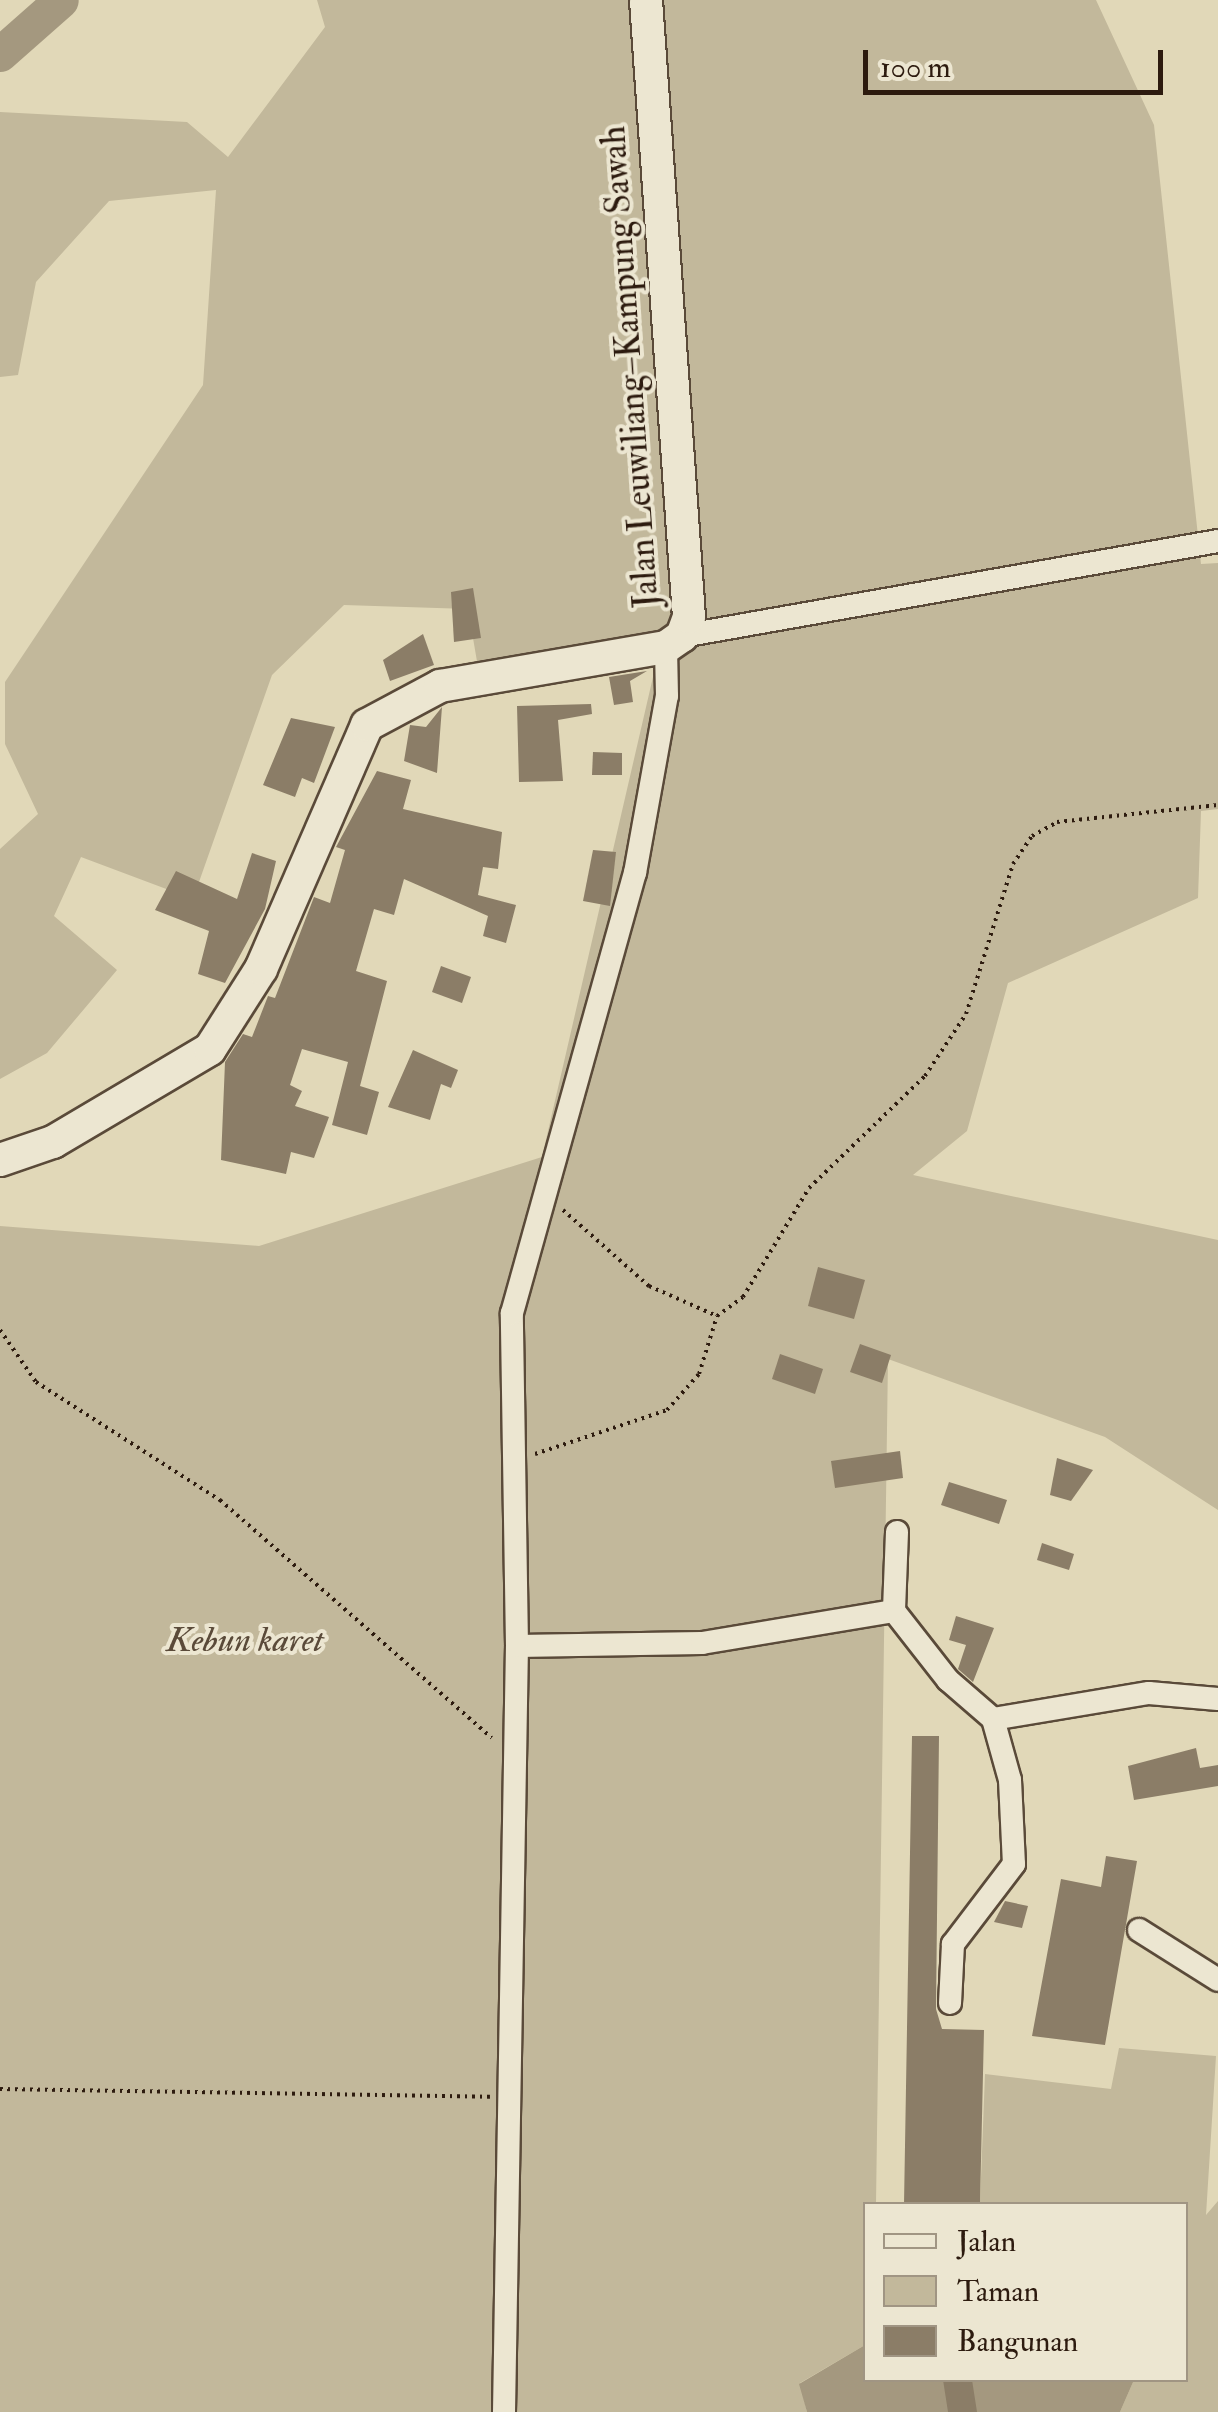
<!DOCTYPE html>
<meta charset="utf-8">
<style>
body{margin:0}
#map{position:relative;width:1218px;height:2412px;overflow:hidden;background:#e1d8b8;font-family:"IM FELL Double Pica",serif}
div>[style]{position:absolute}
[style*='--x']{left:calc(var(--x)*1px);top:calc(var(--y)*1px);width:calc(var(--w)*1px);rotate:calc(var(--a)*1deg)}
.green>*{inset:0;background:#c2b89b}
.water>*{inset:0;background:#a4987f}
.river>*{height:35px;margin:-17.5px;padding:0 17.5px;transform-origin:17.5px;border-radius:17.5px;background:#a4987f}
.building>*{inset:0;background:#8b7d67}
.path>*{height:4px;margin-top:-2px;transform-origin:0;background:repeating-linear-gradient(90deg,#2d1b0f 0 2.5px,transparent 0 7.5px)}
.roads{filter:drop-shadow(2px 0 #5a4a39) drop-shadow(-2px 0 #5a4a39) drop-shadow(0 2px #5a4a39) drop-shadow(0 -2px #5a4a39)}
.minor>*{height:22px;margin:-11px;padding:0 11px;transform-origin:11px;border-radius:11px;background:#ece6d1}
.secondary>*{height:32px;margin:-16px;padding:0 16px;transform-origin:16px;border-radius:16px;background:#ece6d1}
span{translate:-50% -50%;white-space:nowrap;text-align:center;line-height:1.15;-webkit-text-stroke:8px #ece6d1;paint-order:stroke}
.street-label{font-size:35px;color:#2d1b0f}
.park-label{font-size:35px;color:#5a4a39;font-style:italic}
.legend{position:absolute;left:863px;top:2202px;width:325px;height:180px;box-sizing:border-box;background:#ece6d1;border:2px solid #a09583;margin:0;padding:12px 18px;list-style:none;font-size:30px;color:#2d1b0f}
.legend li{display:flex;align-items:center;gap:20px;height:50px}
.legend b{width:50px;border:2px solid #a09583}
.scale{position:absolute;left:863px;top:50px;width:300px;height:45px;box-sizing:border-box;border:5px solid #2d1b0f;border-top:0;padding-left:12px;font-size:30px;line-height:35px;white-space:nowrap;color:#2d1b0f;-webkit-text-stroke:8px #ece6d1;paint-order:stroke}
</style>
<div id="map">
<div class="green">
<div style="clip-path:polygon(317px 0,1096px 0,1154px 125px,1201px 564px,1218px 563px,1218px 809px,1201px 811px,1198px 898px,1008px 983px,967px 1131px,913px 1175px,1218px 1240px,1218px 1510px,1105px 1437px,888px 1359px,876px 2204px,866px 2204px,865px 2345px,800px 2383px,807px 2412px,0 2412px,0 1226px,259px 1246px,542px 1157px,662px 638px,479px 673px,468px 609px,344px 605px,272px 675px,193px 899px,81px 857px,54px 916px,117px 970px,47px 1053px,0 1079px,0 849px,38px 814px,5px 744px,5px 682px,203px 385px,216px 190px,109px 201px,36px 282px,18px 375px,0 377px,0 112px,187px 122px,228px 157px,325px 27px)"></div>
<div style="clip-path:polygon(1119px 2048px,1216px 2056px,1206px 2215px,1218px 2201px,1218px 2412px,1120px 2412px,1134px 2380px,1186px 2380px,1186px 2204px,980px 2204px,985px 2074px,1111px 2089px)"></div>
</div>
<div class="water">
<div style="clip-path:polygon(865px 2345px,866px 2380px,1134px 2380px,1120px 2412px,807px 2412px,799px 2384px)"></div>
</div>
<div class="river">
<div style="--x:0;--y:54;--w:81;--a:-41.5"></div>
</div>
<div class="building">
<div style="clip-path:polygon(473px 588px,481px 638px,454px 642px,451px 592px)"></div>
<div style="clip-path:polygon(423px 634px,434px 665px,390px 681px,383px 660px)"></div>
<div style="clip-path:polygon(647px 671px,630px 681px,633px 702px,614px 705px,609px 677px)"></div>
<div style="clip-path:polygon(591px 704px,592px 714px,558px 720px,563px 781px,519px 782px,517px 706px)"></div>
<div style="clip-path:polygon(442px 707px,437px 773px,404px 761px,410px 725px,426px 727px)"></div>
<div style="clip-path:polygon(291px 718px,335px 727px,314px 783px,302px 778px,295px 797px,263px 785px)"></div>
<div style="clip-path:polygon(593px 752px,622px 753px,622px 775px,592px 775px)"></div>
<div style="clip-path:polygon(377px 771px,411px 780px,403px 809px,502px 832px,498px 869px,483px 867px,478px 895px,516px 905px,506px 943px,483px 936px,488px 916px,404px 879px,394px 915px,374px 909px,356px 971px,387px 981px,360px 1086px,379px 1092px,367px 1135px,332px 1125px,348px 1062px,302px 1049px,290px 1085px,302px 1091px,295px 1106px,329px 1117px,314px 1158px,291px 1152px,286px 1174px,221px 1160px,225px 1062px,243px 1034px,252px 1037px,268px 996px,275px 998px,314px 897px,330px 903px,345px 850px,336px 847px)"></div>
<div style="clip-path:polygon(593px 850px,616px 852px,610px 906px,583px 901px)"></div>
<div style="clip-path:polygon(252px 853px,276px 861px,265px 909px,225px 983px,198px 974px,209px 931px,155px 910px,176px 871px,237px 899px)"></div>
<div style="clip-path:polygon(441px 966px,471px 977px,462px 1003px,432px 992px)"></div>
<div style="clip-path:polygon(413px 1050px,458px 1070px,451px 1088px,441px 1084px,430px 1120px,388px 1107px)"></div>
<div style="clip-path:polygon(818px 1267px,865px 1280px,854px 1319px,808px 1306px)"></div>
<div style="clip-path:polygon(860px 1344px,891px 1355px,882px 1383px,850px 1372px)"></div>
<div style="clip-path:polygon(780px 1354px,823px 1369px,815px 1394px,772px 1379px)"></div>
<div style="clip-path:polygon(900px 1451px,903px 1478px,835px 1488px,831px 1461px)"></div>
<div style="clip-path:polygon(1057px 1458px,1093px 1470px,1071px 1501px,1050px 1495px)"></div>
<div style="clip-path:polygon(949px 1482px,1007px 1500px,999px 1524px,941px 1505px)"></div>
<div style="clip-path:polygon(1042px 1543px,1074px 1554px,1069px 1570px,1037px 1560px)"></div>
<div style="clip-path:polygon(956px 1616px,994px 1628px,973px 1682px,958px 1669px,966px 1645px,949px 1640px)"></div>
<div style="clip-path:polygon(912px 1736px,939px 1736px,936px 2009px,942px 2029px,984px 2030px,980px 2204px,904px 2204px)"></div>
<div style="clip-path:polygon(1196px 1748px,1200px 1768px,1218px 1765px,1218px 1786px,1134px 1800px,1128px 1766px)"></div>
<div style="clip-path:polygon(1106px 1856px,1137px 1861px,1105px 2045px,1032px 2036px,1061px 1879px,1101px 1887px)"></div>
<div style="clip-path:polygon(1005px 1901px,1028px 1906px,1022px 1928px,994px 1922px)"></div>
<div style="clip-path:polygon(943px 2380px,972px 2380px,977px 2412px,948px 2412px)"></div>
</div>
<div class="path">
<div style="--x:563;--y:1210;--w:115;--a:41.5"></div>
<div style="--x:649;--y:1286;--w:74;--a:23.8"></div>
<div style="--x:0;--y:1330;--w:63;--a:55.3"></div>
<div style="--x:36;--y:1382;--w:219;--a:32.7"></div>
<div style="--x:220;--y:1500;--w:361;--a:41.2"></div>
<div style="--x:535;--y:1454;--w:139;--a:-18.4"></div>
<div style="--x:667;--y:1410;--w:48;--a:-48.4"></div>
<div style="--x:699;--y:1374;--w:61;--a:-72.8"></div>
<div style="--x:717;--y:1316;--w:32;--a:-36"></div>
<div style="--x:743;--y:1297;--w:127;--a:-58.8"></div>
<div style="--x:809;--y:1188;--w:161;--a:-44"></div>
<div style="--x:925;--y:1076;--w:74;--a:-56.5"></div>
<div style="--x:966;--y:1014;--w:157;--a:-72.6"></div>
<div style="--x:1013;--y:864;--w:34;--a:-56"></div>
<div style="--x:1032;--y:836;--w:29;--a:-29"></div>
<div style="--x:1057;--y:822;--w:162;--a:-6"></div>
<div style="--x:0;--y:2089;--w:490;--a:0.9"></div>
</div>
<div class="roads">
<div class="minor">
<div style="--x:682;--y:636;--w:544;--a:-10.05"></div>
<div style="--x:897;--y:1532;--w:79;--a:92.2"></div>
<div style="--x:894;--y:1611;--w:88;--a:52"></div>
<div style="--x:948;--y:1680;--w:60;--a:40.9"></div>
<div style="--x:993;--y:1719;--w:63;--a:74.4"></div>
<div style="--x:1010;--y:1780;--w:84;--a:87.3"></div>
<div style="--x:1014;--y:1864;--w:101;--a:127.3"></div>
<div style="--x:953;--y:1944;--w:59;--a:92.9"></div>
<div style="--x:517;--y:1646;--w:185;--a:-0.9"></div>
<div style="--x:702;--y:1643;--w:195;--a:-9.5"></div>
<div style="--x:993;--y:1719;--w:158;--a:-9.5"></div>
<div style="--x:1149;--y:1693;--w:69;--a:5"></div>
<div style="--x:1139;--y:1930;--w:93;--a:32.3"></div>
<div style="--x:504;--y:2412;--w:766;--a:-89.03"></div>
<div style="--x:517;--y:1646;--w:333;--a:-90.9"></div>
<div style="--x:512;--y:1313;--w:457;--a:-74.4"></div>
<div style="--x:635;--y:873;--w:180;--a:-79.8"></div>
<div style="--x:667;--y:696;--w:49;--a:-91.2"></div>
</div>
<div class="secondary">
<div style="--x:0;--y:1160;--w:56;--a:-18.8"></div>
<div style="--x:53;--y:1142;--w:182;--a:-30.6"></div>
<div style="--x:210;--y:1049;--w:95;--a:-57.5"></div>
<div style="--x:261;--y:969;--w:266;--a:-66.5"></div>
<div style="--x:367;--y:725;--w:83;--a:-28.1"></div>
<div style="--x:440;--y:686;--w:229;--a:-9.8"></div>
<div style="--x:666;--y:647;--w:19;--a:-35"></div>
<div style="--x:682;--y:636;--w:20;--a:-70"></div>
<div style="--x:689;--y:617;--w:618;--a:-93.99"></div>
</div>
</div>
<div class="street-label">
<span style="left:630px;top:367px;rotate:-94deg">Jalan Leuwiliang–Kampung Sawah</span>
</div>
<div class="park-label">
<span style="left:245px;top:1640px">Kebun karet</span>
</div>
<ul class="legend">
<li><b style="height:12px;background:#ece6d1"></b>Jalan</li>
<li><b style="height:28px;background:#c2b89b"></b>Taman</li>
<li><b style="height:28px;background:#8b7d67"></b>Bangunan</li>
</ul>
<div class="scale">100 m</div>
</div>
